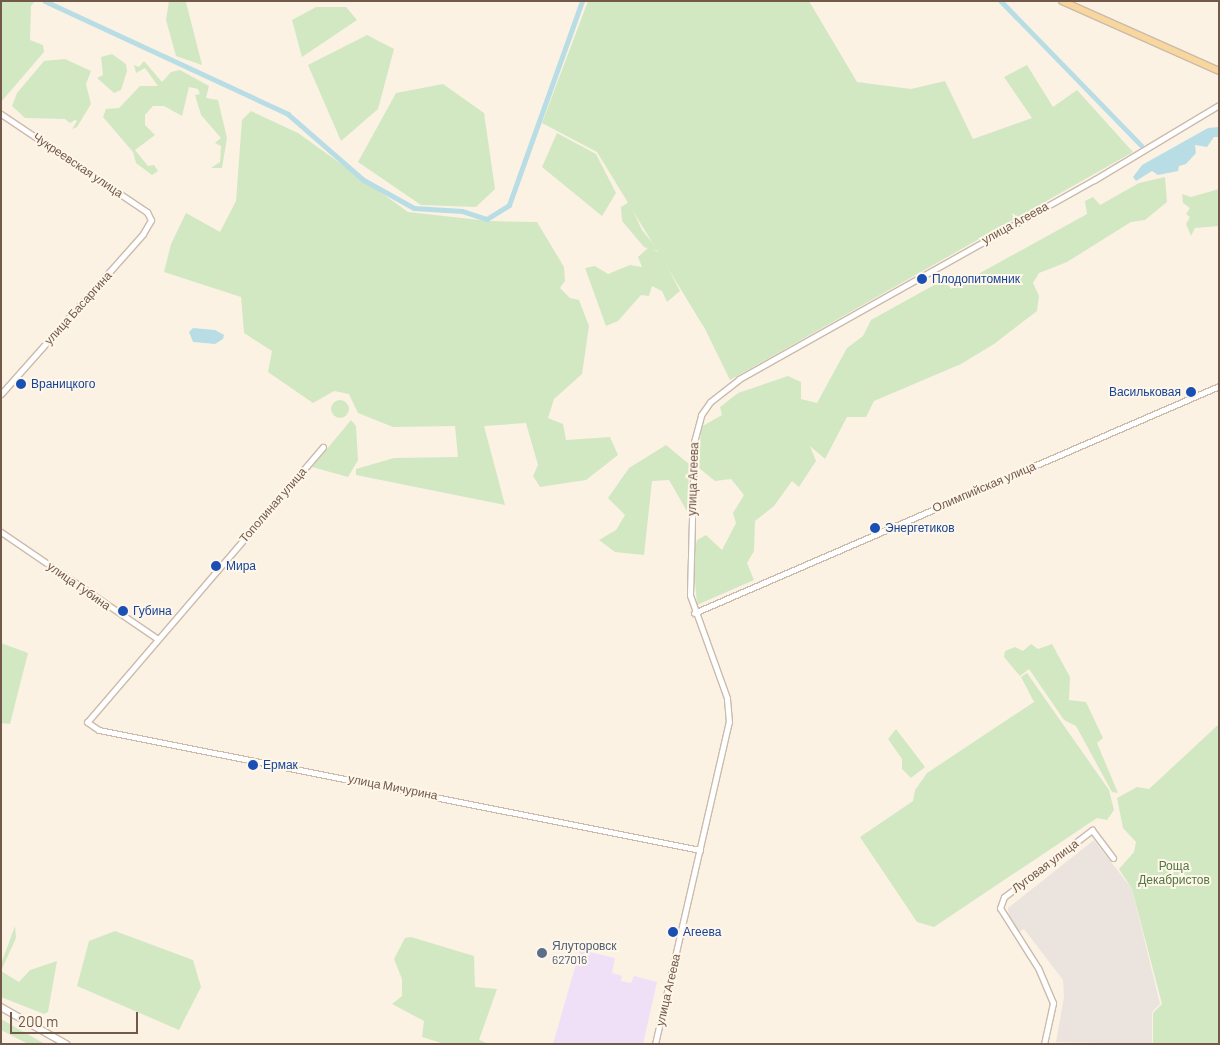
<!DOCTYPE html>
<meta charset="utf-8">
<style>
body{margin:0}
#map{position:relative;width:1220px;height:1045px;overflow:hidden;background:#fbf2e4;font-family:Barlow,sans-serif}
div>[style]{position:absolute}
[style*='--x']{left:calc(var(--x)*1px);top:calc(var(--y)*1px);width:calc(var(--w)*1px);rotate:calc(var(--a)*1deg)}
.industrial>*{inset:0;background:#ebe4de}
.education>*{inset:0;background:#efe0f7}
.green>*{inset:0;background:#d2e8c3}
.round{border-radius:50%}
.water>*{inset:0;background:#b9dde4}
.canal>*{height:4.5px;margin:-2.25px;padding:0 2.25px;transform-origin:2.25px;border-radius:2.25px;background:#b9dde4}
.roads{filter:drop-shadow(1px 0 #ccbaab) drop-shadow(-1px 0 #ccbaab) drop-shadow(0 1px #ccbaab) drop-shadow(0 -1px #ccbaab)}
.tertiary>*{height:5px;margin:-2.5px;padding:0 2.5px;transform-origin:2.5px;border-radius:2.5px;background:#fff}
.secondary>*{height:5.5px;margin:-2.75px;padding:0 2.75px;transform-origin:2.75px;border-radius:2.75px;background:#fff}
.primary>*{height:6px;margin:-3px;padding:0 3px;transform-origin:3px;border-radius:3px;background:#f7d79e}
.dots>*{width:14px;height:14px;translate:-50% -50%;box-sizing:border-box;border:2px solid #fef6e9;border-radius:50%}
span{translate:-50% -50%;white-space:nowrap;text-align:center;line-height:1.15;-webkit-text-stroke:4px #fef6e9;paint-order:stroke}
.street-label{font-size:12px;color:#72594a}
.transit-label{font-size:12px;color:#164399}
.left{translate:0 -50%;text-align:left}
.right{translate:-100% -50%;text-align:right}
.park-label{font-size:12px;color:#527843}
.service-label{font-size:12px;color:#4e5e75}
.frame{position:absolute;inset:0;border:2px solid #72594a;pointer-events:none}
.scale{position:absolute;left:10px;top:1012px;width:128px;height:22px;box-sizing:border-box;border:2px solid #72594a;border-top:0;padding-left:6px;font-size:15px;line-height:18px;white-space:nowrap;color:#72594a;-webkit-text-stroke:4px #fef6e9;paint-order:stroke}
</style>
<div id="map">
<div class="industrial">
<div style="clip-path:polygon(1094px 840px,1132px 889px,1160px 1004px,1152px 1012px,1152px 1044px,1056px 1042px,1064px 997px,1063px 980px,1024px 929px,1019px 932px,1009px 917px,1008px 908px)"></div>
</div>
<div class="education">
<div style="clip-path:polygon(580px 950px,615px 958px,612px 973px,622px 976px,621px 981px,631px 983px,634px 976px,657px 982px,643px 1044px,553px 1044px)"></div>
</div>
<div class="green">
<div style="clip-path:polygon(1px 1px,35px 1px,31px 6px,30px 40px,43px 45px,44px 52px,1px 102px)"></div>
<div style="clip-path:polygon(169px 1px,186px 2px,202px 65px,176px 56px,166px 20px)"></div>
<div style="clip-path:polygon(588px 1px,809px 1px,857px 82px,911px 89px,945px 81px,973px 139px,1032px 118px,1004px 77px,1027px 65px,1053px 107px,1077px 90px,1133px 152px,730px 380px,705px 329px,597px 152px,542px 123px)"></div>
<div style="clip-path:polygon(316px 7px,346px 7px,357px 20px,302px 57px,292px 20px)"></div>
<div style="clip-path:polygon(367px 35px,394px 49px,378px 109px,341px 141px,308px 65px)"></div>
<div style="clip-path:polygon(112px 54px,126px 64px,127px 71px,121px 90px,114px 93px,97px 78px,103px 75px,101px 57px)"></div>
<div style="clip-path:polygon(65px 59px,91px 71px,86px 84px,91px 104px,77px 127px,72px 129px,77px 121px,75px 120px,70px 123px,65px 119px,25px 118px,12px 106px,17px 93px,44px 61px)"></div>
<div style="clip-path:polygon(144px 61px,162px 82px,171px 72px,180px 70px,209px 86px,206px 98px,218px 100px,227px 138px,222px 168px,211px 168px,220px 162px,221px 146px,215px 143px,221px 138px,201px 115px,195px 95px,200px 94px,198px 89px,189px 87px,182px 116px,164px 106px,153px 106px,145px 115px,145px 125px,155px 135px,135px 150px,148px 166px,154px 165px,158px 171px,152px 175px,136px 163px,133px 152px,103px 117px,106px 109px,119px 108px,140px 86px,158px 86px,145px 68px,136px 73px,134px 65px,139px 67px)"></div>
<div style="clip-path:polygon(443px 84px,484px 113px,495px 189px,476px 207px,421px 205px,358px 162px,396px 93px)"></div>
<div style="clip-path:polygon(251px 111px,298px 133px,408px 212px,489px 221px,537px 222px,564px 267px,565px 281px,560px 288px,570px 298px,579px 300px,589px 326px,582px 374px,554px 399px,548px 418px,563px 424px,566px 440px,610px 437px,618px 455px,586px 480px,540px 487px,533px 476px,538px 465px,526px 423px,484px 426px,505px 505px,356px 475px,356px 469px,394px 458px,458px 457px,455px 426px,393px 427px,358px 413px,349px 394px,334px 391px,313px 403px,268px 372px,272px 351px,244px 333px,241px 297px,164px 272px,171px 244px,186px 213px,220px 232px,236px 201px,242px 120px)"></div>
<div style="clip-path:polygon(557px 133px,596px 154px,616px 193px,602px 216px,542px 167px)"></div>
<div style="clip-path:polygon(1165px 177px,1167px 202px,1145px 220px,1131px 222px,1067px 262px,1039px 273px,1033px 283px,1039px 296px,1037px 311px,994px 344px,961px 364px,874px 401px,866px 417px,847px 417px,825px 459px,810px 446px,816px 461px,799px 487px,792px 481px,774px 506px,755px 521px,754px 551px,747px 563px,754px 580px,697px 605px,693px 556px,697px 540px,706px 535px,722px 550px,736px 523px,733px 513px,744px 495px,731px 479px,715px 481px,699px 468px,701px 427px,722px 415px,720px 407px,738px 393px,788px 376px,801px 382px,801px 399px,817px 403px,847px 348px,863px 336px,871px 320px,945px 279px,951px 289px,1087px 214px,1085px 201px,1093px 197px,1100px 205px,1139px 183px)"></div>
<div style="clip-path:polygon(1219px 189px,1219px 226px,1195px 228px,1191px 236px,1186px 224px,1190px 217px,1186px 214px,1190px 208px,1183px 203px,1182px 194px,1191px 197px)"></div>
<div style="clip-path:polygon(629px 202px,642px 230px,659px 251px,644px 247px,622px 221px,621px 207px)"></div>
<div style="clip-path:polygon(649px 247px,660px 253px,680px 291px,667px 302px,662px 291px,652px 286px,649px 296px,641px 295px,618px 321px,606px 326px,585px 268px,595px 266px,608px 274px,630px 265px,642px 267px,638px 257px)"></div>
<div class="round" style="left:331px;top:400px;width:18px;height:18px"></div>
<div style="clip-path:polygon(351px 420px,356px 426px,358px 460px,348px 477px,312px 467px)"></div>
<div style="clip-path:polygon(666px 445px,689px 464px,688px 513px,669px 480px,652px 481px,644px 555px,615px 552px,599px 540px,616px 530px,625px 515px,608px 498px,629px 468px)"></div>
<div style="clip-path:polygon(1px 643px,28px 653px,10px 724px,1px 723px)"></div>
<div style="clip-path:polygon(1031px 644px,1038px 649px,1052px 644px,1070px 677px,1069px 700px,1086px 702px,1103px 738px,1097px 743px,1118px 793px,1112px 792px,1076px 726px,1064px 720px,1029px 669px,1020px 676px,1004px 657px,1005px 651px,1015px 647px,1023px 651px)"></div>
<div style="clip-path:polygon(1027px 673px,1109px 790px,1114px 810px,1107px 820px,1097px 818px,934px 927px,917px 922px,860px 837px,913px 801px,915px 790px,927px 773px,1034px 702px,1021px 677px)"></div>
<div style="clip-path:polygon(1219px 724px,1219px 1044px,1153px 1044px,1153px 1013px,1162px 1004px,1132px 889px,1119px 869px,1134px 852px,1136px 842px,1123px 828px,1117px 798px,1137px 787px,1149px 789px)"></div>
<div style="clip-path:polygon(896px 729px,925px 767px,911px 778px,902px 769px,902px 759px,888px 739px)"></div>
<div style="clip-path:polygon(15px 926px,16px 938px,1px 971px,19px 982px,30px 970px,57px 961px,48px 1012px,44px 1014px,1px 997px,1px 964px)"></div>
<div style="clip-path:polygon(115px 931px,193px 960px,201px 987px,179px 1030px,77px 986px,89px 941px)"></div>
<div style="clip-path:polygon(411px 937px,474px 956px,475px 987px,497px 989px,479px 1040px,489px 1044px,445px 1044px,422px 1037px,424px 1021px,392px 1004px,402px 996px,402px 979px,394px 959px,405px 938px)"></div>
<div style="clip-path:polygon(1px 1019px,45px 1044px,28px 1044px,1px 1030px)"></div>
</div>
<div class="water">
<div style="clip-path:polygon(1219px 127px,1219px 137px,1214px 137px,1207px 147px,1195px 145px,1196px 153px,1186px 164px,1179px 166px,1178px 171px,1158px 175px,1152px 171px,1136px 181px,1133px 177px,1142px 165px,1208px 128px)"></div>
<div style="clip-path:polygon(193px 328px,215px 330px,224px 335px,223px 339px,215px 344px,193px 342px,189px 332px)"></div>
</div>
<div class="canal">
<div style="--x:45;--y:1;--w:268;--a:24.9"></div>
<div style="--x:288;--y:114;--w:101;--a:41"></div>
<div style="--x:364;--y:180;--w:57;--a:29.2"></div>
<div style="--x:414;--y:208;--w:48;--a:3.6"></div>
<div style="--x:462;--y:211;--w:26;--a:18"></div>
<div style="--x:487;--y:219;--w:26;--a:-32"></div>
<div style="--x:509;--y:205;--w:217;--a:-70.3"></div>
<div style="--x:1001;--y:1;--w:201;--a:45.8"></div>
</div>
<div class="roads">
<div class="tertiary">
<div style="--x:1;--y:114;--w:176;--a:33.9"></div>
<div style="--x:147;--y:212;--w:9;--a:63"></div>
<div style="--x:151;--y:220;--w:16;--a:120"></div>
<div style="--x:143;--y:234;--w:214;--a:131.6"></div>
<div style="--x:323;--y:447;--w:362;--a:130.6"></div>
<div style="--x:87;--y:722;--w:14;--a:34"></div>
<div style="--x:99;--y:730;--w:613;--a:11.29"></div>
<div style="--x:1;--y:532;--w:190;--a:34.3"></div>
<div style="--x:694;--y:613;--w:572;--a:-23.38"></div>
<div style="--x:655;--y:1044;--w:330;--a:-77.1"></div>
<div style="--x:729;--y:722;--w:24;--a:-95"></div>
<div style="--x:727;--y:698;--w:109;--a:-109.8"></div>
<div style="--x:690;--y:595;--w:153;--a:-88.5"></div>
<div style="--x:694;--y:442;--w:28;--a:-75"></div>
<div style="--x:701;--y:415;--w:16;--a:-55"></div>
<div style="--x:710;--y:402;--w:37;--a:-38"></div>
<div style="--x:739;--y:379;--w:407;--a:-29.3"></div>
<div style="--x:1094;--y:180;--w:146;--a:-31"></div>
<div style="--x:1044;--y:1044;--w:42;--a:-77.6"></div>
<div style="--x:1053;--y:1003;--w:38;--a:-113"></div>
<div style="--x:1038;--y:968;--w:71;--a:-122.3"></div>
<div style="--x:1000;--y:908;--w:12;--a:-70"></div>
<div style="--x:1004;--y:897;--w:111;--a:-37.3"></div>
<div style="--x:1092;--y:830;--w:35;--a:53"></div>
</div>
<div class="secondary">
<div style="--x:1;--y:1007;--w:75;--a:29.6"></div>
</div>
<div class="primary">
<div style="--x:1062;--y:1;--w:172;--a:24"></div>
</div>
</div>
<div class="dots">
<div style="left:922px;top:279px;background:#1a4fb4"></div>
<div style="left:21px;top:384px;background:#1a4fb4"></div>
<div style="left:1191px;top:392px;background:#1a4fb4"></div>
<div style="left:875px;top:528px;background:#1a4fb4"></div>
<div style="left:216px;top:566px;background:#1a4fb4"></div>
<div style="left:123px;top:611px;background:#1a4fb4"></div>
<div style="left:253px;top:765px;background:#1a4fb4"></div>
<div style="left:673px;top:932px;background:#1a4fb4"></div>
<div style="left:542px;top:953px;background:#5c6f8a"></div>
</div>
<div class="street-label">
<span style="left:78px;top:165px;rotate:34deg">Чукреевская улица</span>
<span style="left:1015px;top:223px;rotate:-29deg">улица Агеева</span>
<span style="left:78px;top:308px;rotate:-48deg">улица Басаргина</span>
<span style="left:693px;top:479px;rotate:-88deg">улица Агеева</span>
<span style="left:984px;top:487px;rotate:-23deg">Олимпийская улица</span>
<span style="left:273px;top:505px;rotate:-49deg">Тополиная улица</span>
<span style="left:79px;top:586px;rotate:35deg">улица Губина</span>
<span style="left:393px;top:787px;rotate:11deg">улица Мичурина</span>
<span style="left:1045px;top:866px;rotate:-37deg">Луговая улица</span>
<span style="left:668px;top:990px;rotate:-77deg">улица Агеева</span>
</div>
<div class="transit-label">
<span class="left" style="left:932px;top:279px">Плодопитомник</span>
<span class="left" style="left:31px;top:384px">Враницкого</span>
<span class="right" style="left:1181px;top:392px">Васильковая</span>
<span class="left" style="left:885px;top:528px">Энергетиков</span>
<span class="left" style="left:226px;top:566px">Мира</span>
<span class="left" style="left:133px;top:611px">Губина</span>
<span class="left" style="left:263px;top:765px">Ермак</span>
<span class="left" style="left:683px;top:932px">Агеева</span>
</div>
<div class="park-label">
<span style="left:1174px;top:873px">Роща<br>Декабристов</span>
</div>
<div class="service-label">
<span class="left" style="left:552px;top:953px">Ялуторовск<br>627016</span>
</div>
<div class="frame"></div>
<div class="scale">200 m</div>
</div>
